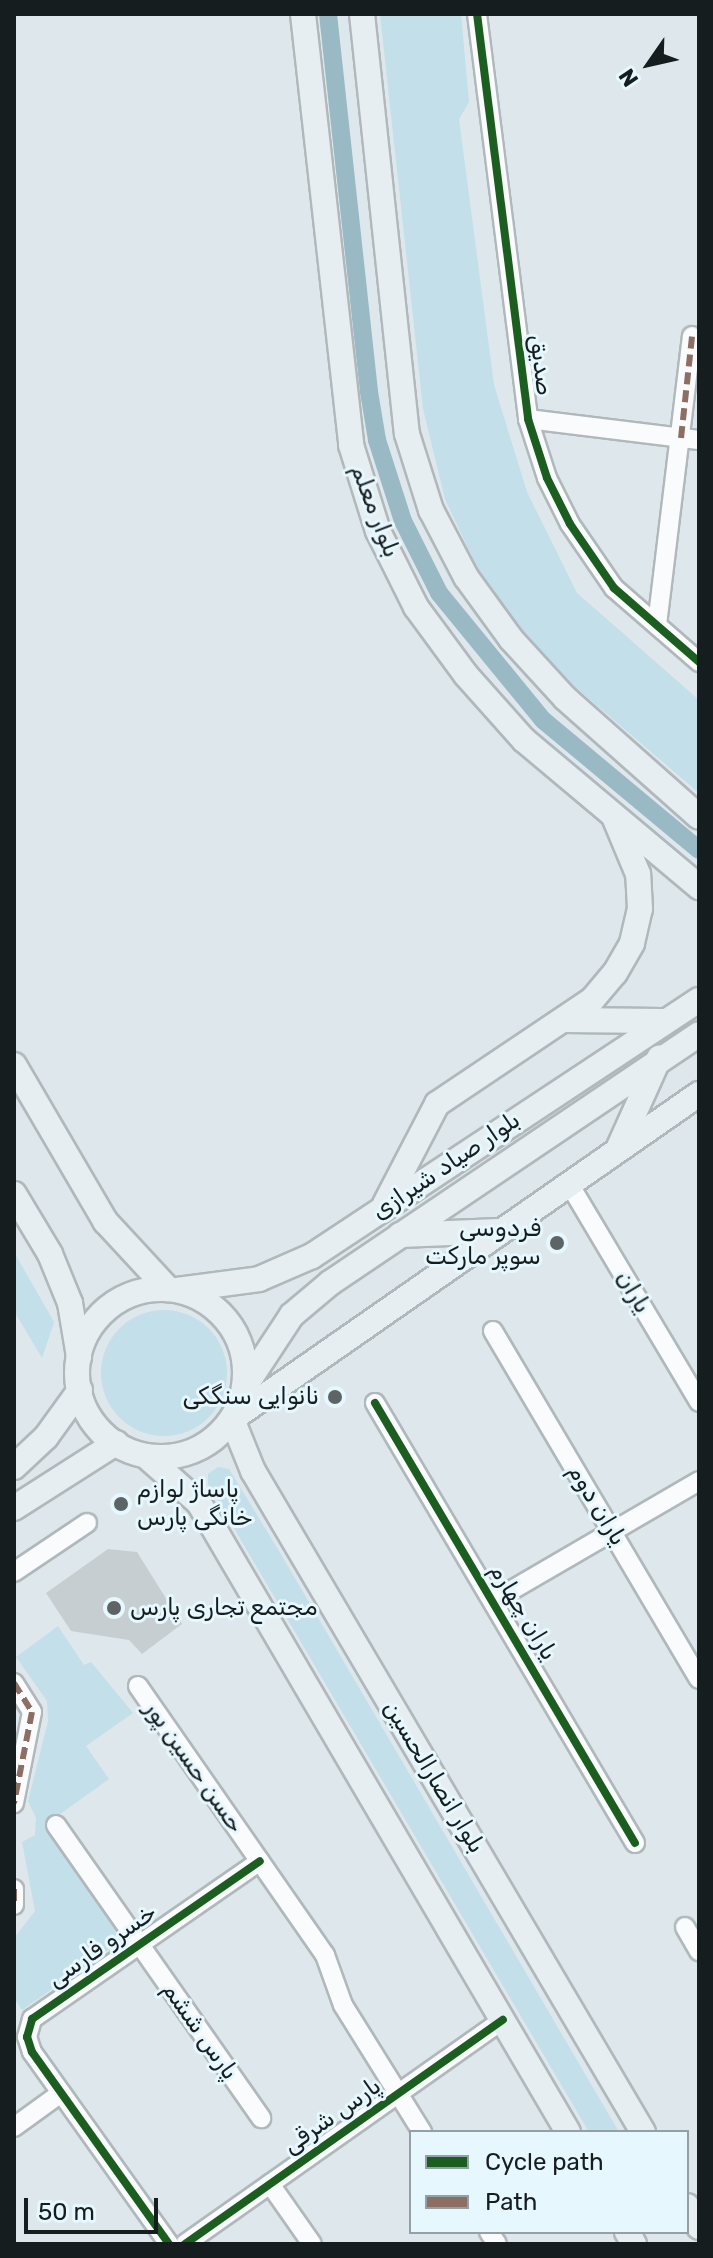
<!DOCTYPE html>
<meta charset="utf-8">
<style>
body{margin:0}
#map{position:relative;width:713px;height:2258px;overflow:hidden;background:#dee7eb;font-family:Rubik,Cairo,sans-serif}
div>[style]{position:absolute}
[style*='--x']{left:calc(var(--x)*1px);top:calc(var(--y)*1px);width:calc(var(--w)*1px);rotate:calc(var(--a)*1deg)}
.green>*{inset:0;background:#c3dfea}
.round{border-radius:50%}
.canal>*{height:18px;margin:-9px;padding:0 9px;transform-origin:9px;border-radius:9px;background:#99b9c5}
.building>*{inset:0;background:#c7ced1}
.roads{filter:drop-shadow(2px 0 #b0b8bb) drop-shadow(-2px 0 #b0b8bb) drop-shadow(0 2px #b0b8bb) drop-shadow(0 -2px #b0b8bb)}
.minor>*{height:18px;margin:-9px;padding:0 9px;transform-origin:9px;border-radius:9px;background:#fafbfc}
.major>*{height:24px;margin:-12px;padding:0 12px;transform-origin:12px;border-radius:12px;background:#e6eef1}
.major>.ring{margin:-12px;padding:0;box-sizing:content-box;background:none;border:24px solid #e6eef1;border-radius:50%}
.quiet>*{height:6px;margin-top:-3px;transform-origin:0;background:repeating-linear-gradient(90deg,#8d6e63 0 12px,transparent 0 18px)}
.cycleway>*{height:8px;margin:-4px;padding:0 4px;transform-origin:4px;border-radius:4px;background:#1b5e20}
.dots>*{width:22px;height:22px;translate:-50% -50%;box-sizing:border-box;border:4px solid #e6f7fe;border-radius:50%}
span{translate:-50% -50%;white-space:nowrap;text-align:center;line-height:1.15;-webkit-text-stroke:6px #e6f7fe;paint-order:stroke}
.street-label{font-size:24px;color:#161d1f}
.poi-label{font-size:24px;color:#161d1f}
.right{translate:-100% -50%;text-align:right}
.left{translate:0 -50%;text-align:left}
.frame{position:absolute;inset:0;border:16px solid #161d1f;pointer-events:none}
.legend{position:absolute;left:409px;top:2130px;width:280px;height:104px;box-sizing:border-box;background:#e6f7fe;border:2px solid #93a0a5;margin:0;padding:10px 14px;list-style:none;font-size:24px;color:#161d1f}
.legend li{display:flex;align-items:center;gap:16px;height:40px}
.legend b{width:40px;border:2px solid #93a0a5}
.north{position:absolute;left:609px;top:24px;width:80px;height:80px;-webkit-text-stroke:6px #e6f7fe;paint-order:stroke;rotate:236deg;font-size:22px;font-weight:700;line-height:32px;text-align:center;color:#161d1f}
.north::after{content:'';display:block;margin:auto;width:28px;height:36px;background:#161d1f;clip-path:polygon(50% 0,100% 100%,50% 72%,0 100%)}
.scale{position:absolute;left:24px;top:2198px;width:134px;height:36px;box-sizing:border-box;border:4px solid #161d1f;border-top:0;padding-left:10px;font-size:24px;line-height:28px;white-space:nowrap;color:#161d1f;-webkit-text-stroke:6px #e6f7fe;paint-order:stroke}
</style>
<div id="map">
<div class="green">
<div style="clip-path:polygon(380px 14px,461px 14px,469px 102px,459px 119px,494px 385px,527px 492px,577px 593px,699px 700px,699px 793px,559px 673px,487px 589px,445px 499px,423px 409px)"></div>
<div style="clip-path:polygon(14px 1252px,54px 1322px,42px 1358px,14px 1311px)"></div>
<div class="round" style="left:101px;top:1310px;width:126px;height:126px"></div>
<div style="clip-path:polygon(218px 1467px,229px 1469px,279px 1551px,619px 2132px,589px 2132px,208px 1484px,208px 1474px)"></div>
<div style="clip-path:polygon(58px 1626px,84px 1665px,91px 1662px,133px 1713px,86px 1746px,109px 1779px,45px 1825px,122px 1940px,22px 2010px,14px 1998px,14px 1938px,35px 1911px,22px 1842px,35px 1835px,36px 1818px,28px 1801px,48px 1721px,47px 1701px,16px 1657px)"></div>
</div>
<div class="canal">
<div style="--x:328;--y:14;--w:380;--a:83.8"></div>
<div style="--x:369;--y:392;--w:49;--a:80.5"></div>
<div style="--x:377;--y:440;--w:85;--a:72.2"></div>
<div style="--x:403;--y:521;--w:80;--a:63.4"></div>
<div style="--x:439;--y:593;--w:164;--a:50.7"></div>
<div style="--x:543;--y:720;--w:203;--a:39.8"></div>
</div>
<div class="building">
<div style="clip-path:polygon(108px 1549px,137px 1552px,182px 1624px,142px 1654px,129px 1640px,71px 1631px,46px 1593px)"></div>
</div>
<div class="roads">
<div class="minor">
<div style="--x:477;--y:14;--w:408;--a:82.8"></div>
<div style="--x:528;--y:419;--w:62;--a:72.1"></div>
<div style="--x:547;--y:478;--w:51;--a:63.4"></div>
<div style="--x:570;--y:524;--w:78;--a:55.5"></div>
<div style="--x:614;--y:588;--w:113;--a:41"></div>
<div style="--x:528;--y:419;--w:172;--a:7"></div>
<div style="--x:657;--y:625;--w:291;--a:-83.1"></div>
<div style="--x:568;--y:1182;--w:256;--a:59.2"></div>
<div style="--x:493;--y:1331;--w:404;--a:59.4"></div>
<div style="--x:375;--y:1403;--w:511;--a:59.42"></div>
<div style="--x:14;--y:1572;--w:88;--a:-33.9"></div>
<div style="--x:493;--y:1601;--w:238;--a:-30.2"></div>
<div style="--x:14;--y:1683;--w:34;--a:58"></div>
<div style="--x:32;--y:1712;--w:93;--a:101.2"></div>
<div style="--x:138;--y:1686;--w:328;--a:55.2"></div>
<div style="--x:325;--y:1955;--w:53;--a:70.2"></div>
<div style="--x:343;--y:2005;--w:150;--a:58.1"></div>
<div style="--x:56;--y:1825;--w:358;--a:55"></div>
<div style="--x:14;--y:1889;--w:16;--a:90"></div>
<div style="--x:685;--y:1927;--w:28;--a:60"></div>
<div style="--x:14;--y:2127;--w:58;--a:-35.9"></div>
<div style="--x:270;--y:2184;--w:73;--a:55"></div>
<div style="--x:489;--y:2232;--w:14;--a:56"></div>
<div style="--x:169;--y:2244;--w:236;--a:-125.5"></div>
<div style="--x:32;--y:2052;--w:16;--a:-108"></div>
<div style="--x:27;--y:2037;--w:19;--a:-74"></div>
<div style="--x:32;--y:2019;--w:277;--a:-34.7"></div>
<div style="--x:185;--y:2244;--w:389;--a:-35.2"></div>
</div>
<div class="major">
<div style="--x:303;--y:14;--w:434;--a:83.6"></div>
<div style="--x:351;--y:445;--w:90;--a:72.6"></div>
<div style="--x:378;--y:531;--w:85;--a:63.4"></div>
<div style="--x:416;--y:607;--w:84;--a:53.7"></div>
<div style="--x:466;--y:675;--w:87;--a:48.3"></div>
<div style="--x:524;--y:740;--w:229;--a:40"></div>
<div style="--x:362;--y:14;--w:422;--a:83.9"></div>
<div style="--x:407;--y:434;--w:80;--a:72.5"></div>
<div style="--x:431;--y:510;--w:76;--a:62.4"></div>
<div style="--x:466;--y:577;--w:77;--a:54"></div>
<div style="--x:511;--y:639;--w:80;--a:47.5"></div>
<div style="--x:565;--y:698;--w:179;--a:41.6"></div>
<div style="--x:564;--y:1020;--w:98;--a:0.6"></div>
<div style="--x:14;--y:1065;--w:181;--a:59.7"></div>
<div style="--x:105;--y:1221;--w:93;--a:47.2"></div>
<div style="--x:619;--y:1147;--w:98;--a:-65.8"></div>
<div style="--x:14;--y:1194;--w:70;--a:59"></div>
<div style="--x:50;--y:1254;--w:53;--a:67.8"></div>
<div style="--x:70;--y:1303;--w:55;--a:80.5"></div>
<div style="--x:385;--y:1204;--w:113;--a:-62.5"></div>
<div style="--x:437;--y:1104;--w:187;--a:-33.9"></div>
<div style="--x:592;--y:1000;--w:35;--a:-50"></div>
<div style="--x:615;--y:973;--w:34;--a:-60"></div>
<div style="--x:632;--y:943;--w:35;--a:-77"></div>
<div style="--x:640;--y:909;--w:35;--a:-93"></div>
<div style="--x:638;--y:874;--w:60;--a:-112.7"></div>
<div style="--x:400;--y:1235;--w:99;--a:-2.3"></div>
<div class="ring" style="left:77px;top:1289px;width:144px;height:144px"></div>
<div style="--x:177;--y:1290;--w:83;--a:-7.6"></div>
<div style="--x:259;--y:1279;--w:58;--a:-23.5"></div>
<div style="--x:312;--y:1256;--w:464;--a:-33.5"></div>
<div style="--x:244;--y:1388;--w:87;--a:-56.7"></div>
<div style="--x:292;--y:1315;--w:50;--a:-40.1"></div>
<div style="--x:330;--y:1283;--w:445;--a:-34"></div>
<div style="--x:146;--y:1456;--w:71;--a:41.6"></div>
<div style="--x:199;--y:1503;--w:729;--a:59.6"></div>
<div style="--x:14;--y:1467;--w:44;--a:-43.2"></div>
<div style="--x:46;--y:1437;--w:58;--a:-54.1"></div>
<div style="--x:14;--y:1508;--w:121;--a:-32.5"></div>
<div style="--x:643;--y:2132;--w:767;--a:-120.54"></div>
<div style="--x:253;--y:1471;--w:56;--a:-112"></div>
<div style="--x:232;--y:1419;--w:569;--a:-34.84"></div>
<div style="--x:687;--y:2206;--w:24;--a:60"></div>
<div style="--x:627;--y:2232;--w:14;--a:60"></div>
</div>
</div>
<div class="quiet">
<div style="--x:681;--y:438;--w:103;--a:-83.8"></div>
<div style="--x:14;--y:1683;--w:34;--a:58"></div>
<div style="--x:32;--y:1712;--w:93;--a:101.2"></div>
<div style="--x:14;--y:1889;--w:16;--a:90"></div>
</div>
<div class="cycleway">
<div style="--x:477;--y:14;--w:408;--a:82.8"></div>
<div style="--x:528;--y:419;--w:62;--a:72.1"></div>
<div style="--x:547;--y:478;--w:51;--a:63.4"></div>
<div style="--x:570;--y:524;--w:78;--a:55.5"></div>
<div style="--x:614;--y:588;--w:113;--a:41"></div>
<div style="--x:375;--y:1403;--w:511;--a:59.42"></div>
<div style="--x:169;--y:2244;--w:236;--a:-125.5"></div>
<div style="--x:32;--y:2052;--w:16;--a:-108"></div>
<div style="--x:27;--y:2037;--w:19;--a:-74"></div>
<div style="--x:32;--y:2019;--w:277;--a:-34.7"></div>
<div style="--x:185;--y:2244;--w:389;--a:-35.2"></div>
</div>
<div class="dots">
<div style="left:557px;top:1243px;background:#5c6466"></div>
<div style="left:335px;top:1397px;background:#5c6466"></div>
<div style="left:121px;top:1504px;background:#5c6466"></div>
<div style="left:114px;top:1608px;background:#5c6466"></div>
</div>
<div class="street-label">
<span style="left:541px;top:365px;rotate:83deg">صدیق</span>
<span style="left:375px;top:511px;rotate:69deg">بلوار معلم</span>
<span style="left:446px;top:1166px;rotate:-34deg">بلوار صیاد شیرازی</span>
<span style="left:633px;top:1292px;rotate:59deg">یاران</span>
<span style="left:597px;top:1505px;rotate:59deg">یاران دوم</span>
<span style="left:523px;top:1612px;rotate:59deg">یاران چهارم</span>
<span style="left:194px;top:1767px;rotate:55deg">حسن حسین پور</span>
<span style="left:434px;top:1777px;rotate:59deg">بلوار انصارالحسین</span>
<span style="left:102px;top:1946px;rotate:-35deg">خسرو فارسی</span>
<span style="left:200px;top:2031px;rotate:55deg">پارس ششم</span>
<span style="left:332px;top:2116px;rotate:-35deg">پارس شرقی</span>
</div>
<div class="poi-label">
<span class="right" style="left:541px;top:1243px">فردوسی<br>سوپر مارکت</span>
<span class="right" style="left:319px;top:1397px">نانوایی سنگکی</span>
<span class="left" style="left:137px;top:1504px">پاساژ لوازم<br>خانگی پارس</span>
<span class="left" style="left:130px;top:1608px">مجتمع تجاری پارس</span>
</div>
<div class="frame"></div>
<ul class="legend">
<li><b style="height:10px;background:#1b5e20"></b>Cycle path</li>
<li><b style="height:10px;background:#8d6e63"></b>Path</li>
</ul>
<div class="north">N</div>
<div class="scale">50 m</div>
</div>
